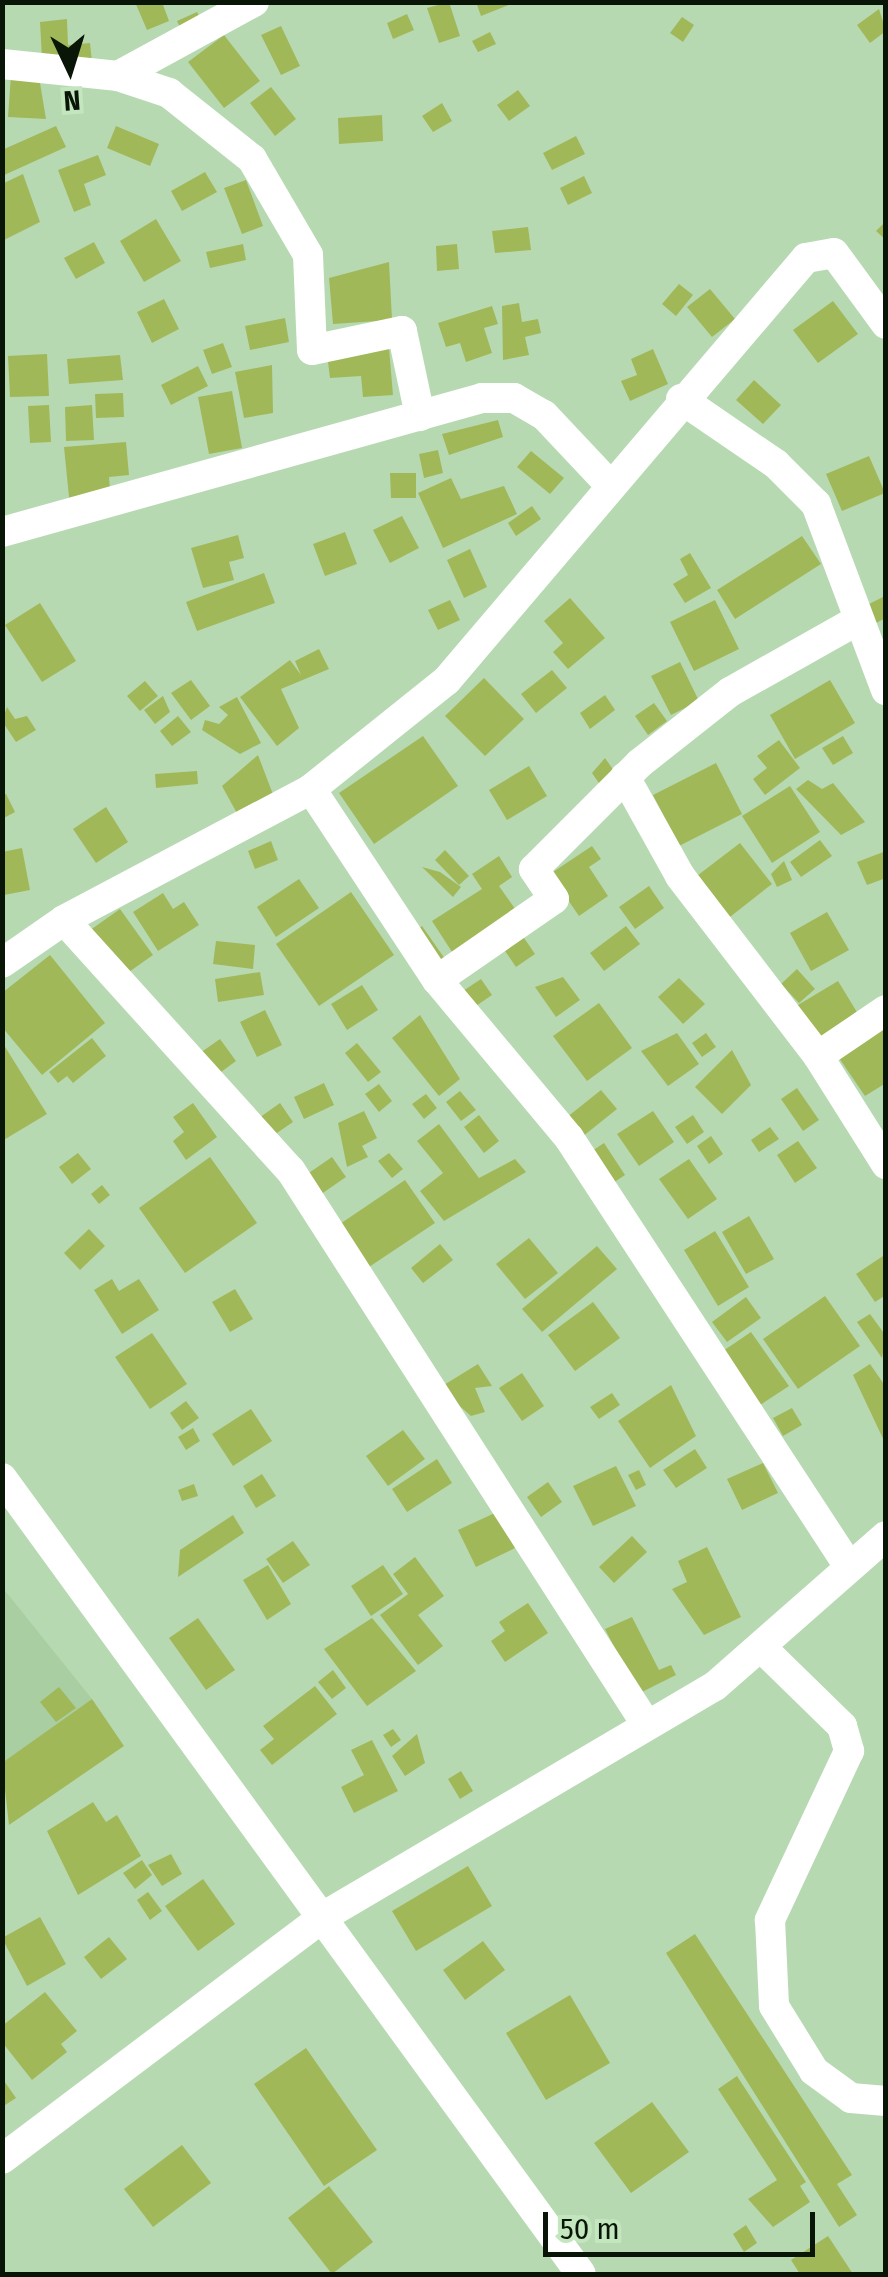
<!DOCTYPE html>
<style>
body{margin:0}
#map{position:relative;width:888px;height:2277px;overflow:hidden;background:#b7d9b2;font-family:"Fira Sans Condensed",sans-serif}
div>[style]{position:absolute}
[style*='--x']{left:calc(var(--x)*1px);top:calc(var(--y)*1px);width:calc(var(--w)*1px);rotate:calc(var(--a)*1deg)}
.built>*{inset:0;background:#a9cea2}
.building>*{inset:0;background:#a1b859}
.minor>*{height:30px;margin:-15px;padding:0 15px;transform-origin:15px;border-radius:15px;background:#fff}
span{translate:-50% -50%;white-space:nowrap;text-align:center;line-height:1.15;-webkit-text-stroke:10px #c4e6be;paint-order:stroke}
.frame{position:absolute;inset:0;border:5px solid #091507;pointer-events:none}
.north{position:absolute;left:20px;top:20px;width:100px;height:100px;-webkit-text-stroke:8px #c4e6be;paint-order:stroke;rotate:176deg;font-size:28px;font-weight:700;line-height:40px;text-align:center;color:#091507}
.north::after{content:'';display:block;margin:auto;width:35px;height:45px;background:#091507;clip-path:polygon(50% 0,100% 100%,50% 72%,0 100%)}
.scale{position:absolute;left:543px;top:2212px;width:272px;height:45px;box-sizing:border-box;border:5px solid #091507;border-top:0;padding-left:12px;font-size:30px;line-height:35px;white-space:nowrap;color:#091507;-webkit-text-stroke:8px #c4e6be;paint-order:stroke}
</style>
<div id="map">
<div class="built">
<div style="clip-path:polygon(2px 1587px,92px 1699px,3px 1763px,2px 1763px)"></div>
</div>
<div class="building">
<div style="clip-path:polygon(135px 2px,162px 2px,169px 21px,147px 30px)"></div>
<div style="clip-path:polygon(449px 2px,460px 36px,439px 43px,427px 8px)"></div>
<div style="clip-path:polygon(476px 2px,514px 2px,514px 3px,481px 16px)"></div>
<div style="clip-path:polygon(879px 9px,886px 31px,870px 43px,857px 25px)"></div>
<div style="clip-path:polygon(197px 12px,204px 25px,183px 34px,177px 21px)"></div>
<div style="clip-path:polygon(407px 14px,414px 30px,393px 39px,387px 23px)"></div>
<div style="clip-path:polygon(682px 17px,694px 25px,683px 42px,670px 33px)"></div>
<div style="clip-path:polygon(67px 19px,68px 45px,90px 43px,92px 62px,42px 59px,40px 22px)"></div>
<div style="clip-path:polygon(281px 26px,300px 66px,281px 75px,261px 35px)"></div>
<div style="clip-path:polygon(490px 32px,496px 44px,478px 52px,472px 41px)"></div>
<div style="clip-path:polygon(224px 35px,260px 81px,224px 108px,188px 62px)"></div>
<div style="clip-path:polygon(11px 75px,39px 77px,46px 119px,8px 117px)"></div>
<div style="clip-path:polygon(271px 87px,296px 119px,275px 136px,250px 103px)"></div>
<div style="clip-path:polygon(518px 90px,530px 106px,509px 121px,497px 105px)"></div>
<div style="clip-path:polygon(442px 103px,452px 121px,433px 132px,422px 116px)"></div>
<div style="clip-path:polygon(382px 115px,383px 141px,339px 144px,338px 118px)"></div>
<div style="clip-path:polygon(56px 126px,66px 147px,2px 176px,2px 150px)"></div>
<div style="clip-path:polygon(116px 126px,159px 144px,150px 166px,107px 148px)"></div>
<div style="clip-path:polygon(576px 136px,585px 154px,552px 170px,543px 153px)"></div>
<div style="clip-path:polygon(98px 155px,106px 175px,84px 184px,91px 205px,74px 212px,58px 170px)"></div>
<div style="clip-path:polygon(205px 172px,217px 192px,182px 211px,171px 191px)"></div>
<div style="clip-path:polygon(23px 174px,40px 222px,2px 241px,2px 184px)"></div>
<div style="clip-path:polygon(584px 176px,592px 193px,568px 205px,560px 188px)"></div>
<div style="clip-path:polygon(246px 180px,263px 226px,242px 234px,224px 188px)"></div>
<div style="clip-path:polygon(156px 219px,181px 261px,144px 282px,120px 241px)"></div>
<div style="clip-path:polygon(886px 221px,886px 240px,876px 231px)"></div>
<div style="clip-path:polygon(528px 227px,531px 250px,495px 253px,492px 231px)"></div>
<div style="clip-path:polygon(94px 242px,105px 263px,76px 279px,64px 258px)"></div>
<div style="clip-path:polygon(243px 244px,246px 260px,210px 268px,206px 252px)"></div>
<div style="clip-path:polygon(457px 244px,459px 269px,437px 271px,436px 246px)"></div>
<div style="clip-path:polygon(389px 262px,392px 320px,333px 324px,329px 278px)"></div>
<div style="clip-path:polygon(679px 284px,693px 295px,676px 316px,662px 304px)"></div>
<div style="clip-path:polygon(710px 289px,735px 319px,712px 337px,687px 307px)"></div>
<div style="clip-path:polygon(164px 299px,179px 329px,152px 343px,137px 312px)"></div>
<div style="clip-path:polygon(833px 301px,858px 334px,818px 363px,793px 330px)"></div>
<div style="clip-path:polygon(519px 303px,522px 322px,538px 319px,541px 333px,525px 337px,529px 355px,503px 360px,502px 306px)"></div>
<div style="clip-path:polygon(492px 306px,498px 324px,484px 328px,492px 353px,466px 362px,460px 343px,446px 347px,438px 323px)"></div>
<div style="clip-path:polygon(285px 318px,289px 342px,250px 350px,245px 326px)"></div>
<div style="clip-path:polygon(223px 343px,232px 367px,212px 374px,203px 350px)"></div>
<div style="clip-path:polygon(389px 348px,393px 395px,363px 397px,361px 376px,330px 378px,327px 354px)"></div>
<div style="clip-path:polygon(653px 349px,668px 384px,630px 401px,621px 381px,637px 375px,631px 359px)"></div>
<div style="clip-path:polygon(47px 354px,49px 396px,10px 397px,8px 356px)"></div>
<div style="clip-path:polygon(120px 355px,123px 380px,69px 384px,67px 359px)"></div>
<div style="clip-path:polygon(272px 365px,273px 413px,244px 418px,235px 372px)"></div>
<div style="clip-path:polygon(198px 366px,208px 386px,171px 405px,161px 385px)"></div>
<div style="clip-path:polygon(754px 380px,781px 405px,763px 424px,736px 400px)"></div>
<div style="clip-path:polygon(232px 391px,242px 448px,209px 454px,198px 397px)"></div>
<div style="clip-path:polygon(123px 393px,124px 417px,96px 418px,95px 394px)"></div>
<div style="clip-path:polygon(49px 405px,51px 442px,30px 443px,28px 406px)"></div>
<div style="clip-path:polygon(92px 405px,94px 440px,66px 441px,65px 407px)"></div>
<div style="clip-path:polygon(498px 420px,503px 437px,449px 455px,442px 434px)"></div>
<div style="clip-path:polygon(126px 442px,129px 475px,109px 477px,111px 502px,70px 507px,64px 447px)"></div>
<div style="clip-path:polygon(438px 450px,443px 473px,424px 478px,419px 454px)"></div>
<div style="clip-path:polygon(531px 451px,564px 478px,550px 494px,517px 467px)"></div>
<div style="clip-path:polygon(869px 456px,885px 493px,842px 511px,826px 474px)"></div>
<div style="clip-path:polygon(390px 473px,416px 473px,416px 498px,391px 498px)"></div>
<div style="clip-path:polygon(451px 478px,461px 499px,504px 486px,517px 514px,443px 548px,418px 493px)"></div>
<div style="clip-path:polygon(532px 506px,541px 519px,516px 536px,508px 523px)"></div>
<div style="clip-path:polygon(402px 516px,419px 548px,390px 563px,373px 530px)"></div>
<div style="clip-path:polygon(345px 532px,357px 564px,325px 576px,313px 544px)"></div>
<div style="clip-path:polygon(238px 535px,244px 558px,229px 562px,234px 580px,203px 588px,191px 548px)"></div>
<div style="clip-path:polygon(802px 536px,821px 564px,735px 619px,717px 590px)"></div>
<div style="clip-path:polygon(470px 549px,487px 587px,464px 598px,447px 560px)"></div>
<div style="clip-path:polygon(690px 553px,711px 588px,685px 603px,673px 584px,688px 575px,680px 559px)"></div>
<div style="clip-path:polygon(264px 573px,275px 603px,197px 631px,186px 602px)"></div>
<div style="clip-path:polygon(883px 597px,886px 618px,868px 627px,859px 609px)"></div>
<div style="clip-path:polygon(570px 598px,605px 638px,568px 669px,553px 652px,563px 643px,544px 621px)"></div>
<div style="clip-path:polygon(450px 600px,460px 620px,438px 630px,428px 610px)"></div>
<div style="clip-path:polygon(715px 600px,739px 649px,694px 671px,670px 622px)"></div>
<div style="clip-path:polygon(40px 603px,76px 661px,42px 682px,5px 625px)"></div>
<div style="clip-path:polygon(319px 649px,329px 669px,281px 689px,299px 728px,277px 746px,240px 697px,290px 660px,301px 675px,295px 661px)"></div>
<div style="clip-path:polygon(680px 662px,699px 701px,671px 715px,651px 676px)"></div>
<div style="clip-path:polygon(552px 670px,567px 688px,536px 713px,521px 694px)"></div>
<div style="clip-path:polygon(484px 678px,524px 719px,485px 756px,445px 716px)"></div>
<div style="clip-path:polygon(191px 680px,210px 706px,191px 720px,171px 693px)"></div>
<div style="clip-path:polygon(830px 680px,855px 723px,795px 759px,770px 715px)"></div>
<div style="clip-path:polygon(145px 681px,158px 696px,140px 711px,127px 696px)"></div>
<div style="clip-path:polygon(605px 695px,615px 710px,590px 729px,580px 713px)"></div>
<div style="clip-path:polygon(163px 696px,170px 712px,155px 724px,144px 710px)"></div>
<div style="clip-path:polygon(237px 697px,261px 743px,240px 754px,202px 730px,205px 720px,219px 724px,228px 715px,219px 707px)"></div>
<div style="clip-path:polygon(654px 703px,667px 721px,648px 735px,635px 716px)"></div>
<div style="clip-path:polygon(7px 707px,15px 719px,27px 716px,36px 730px,16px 742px,2px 721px)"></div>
<div style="clip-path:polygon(178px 716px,191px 732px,172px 746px,160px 731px)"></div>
<div style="clip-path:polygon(423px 736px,458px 786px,374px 844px,339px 793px)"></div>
<div style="clip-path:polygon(843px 736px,853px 753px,833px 765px,822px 748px)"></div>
<div style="clip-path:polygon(779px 740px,800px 768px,765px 795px,753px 779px,767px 768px,757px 756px)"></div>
<div style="clip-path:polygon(258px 755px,274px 797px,239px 817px,222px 786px)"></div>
<div style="clip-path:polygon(605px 758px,619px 778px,603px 789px,592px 773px)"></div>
<div style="clip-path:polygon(716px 763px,742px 814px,679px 846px,653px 795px)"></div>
<div style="clip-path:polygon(529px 766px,547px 796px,507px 820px,489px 790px)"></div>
<div style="clip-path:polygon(197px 771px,198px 784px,156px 788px,155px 774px)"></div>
<div style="clip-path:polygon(808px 780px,822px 789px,833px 783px,865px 822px,841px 835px,796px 789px)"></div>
<div style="clip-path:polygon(790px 786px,820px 832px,772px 863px,742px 816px)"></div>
<div style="clip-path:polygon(6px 794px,15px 812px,2px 819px,2px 795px)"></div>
<div style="clip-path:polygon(106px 807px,128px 842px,96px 863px,73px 829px)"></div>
<div style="clip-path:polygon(820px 840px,832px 856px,801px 877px,790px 862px)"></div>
<div style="clip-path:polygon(271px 841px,278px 860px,255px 869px,248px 851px)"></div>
<div style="clip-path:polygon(740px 843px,772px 884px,721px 924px,689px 882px)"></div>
<div style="clip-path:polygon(592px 846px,601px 859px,589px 867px,608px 896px,579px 916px,550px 874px)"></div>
<div style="clip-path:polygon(22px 848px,30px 890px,4px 895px,2px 852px)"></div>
<div style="clip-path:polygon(445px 850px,469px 876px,459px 885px,435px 860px)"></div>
<div style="clip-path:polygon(886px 851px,886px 878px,867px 885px,857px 862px)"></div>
<div style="clip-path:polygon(499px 856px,512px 877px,499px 886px,518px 913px,454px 955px,432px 921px,482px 889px,472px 874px)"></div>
<div style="clip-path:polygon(784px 861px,792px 880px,777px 887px,771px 874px)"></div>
<div style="clip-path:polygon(422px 867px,440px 872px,461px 887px,453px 897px)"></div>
<div style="clip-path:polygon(299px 879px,319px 908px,276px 937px,257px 907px)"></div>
<div style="clip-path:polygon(649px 886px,664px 908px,635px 929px,619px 907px)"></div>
<div style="clip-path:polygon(351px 892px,394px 955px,319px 1006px,276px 944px)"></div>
<div style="clip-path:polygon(163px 893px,173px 909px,184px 902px,199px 925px,158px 951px,133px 912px)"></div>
<div style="clip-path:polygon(120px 909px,153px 955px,119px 979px,86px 933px)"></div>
<div style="clip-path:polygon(827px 912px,849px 950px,811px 971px,790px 933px)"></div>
<div style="clip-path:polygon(422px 926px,445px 959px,436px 965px,418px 929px)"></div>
<div style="clip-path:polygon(626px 926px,640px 944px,604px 971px,590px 953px)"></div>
<div style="clip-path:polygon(520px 932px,535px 954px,516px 967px,501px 945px)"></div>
<div style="clip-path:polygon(216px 941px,255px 945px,253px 969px,213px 964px)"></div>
<div style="clip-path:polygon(50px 955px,105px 1023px,42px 1075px,2px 1027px,2px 993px)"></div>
<div style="clip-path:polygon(797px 969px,815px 989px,799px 1003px,781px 984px)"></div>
<div style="clip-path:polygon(260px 972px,264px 995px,218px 1002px,215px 979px)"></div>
<div style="clip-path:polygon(563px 977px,580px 1000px,556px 1017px,535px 987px)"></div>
<div style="clip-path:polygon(679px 978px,705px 1004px,683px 1024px,658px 997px)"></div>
<div style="clip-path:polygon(481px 979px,492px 995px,473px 1008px,463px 991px)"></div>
<div style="clip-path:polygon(838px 981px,863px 1022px,817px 1049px,793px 1008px)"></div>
<div style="clip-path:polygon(362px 985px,378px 1010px,347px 1030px,331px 1004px)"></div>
<div style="clip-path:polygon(599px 1003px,632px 1048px,587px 1081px,553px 1036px)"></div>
<div style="clip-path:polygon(265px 1010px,282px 1045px,257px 1057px,240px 1022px)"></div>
<div style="clip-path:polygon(420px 1015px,460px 1079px,439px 1096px,392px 1038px)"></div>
<div style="clip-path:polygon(886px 1027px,886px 1083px,865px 1096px,839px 1058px)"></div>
<div style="clip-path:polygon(677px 1033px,699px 1064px,668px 1086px,641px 1051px)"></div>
<div style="clip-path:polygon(706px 1033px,716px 1047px,702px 1057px,692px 1043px)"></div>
<div style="clip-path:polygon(92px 1038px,106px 1056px,73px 1083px,67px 1076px,58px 1083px,49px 1072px)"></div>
<div style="clip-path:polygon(220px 1039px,236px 1061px,217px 1075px,200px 1053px)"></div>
<div style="clip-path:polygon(2px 1042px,47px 1114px,2px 1141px)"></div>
<div style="clip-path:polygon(357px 1043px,381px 1072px,368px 1082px,345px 1053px)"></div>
<div style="clip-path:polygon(732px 1050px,751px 1085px,722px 1114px,695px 1087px)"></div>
<div style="clip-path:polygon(324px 1083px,334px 1105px,304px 1119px,294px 1097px)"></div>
<div style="clip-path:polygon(379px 1084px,392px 1101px,379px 1112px,365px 1094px)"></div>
<div style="clip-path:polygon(797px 1088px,819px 1120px,803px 1131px,781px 1099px)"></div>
<div style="clip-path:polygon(601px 1090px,617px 1109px,582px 1137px,566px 1118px)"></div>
<div style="clip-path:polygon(460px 1091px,476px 1110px,461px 1121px,446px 1102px)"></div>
<div style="clip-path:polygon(426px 1094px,437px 1108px,424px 1119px,412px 1104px)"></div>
<div style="clip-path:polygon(193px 1103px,217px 1137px,186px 1160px,173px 1141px,184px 1132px,173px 1117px)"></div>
<div style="clip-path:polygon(280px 1103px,293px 1122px,271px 1137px,259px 1118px)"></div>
<div style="clip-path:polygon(364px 1111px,377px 1138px,362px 1146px,368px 1157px,347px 1167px,338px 1123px)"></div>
<div style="clip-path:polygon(653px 1111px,674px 1142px,639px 1166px,617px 1134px)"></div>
<div style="clip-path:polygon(479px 1115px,499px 1141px,484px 1153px,464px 1127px)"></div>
<div style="clip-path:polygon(693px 1115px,704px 1132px,687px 1144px,675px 1127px)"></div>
<div style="clip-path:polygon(439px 1124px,479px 1178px,515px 1159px,526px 1172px,444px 1221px,420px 1191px,443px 1173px,417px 1141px)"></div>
<div style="clip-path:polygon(770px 1127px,779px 1139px,759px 1152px,751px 1140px)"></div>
<div style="clip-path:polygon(711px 1136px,723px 1154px,709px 1164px,697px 1146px)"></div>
<div style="clip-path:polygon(798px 1141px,817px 1168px,795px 1183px,777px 1155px)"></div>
<div style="clip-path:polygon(604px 1143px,625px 1175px,610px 1185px,589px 1153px)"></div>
<div style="clip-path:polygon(78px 1153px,91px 1169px,72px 1184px,59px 1167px)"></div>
<div style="clip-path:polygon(389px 1153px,403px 1169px,392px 1178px,378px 1161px)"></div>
<div style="clip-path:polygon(210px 1157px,257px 1223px,185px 1273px,139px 1208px)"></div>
<div style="clip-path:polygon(332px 1157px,346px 1177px,317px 1197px,303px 1177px)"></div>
<div style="clip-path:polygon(689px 1159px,717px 1199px,688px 1219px,659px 1179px)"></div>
<div style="clip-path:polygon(405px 1180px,435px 1223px,366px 1269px,337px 1226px)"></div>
<div style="clip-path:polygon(102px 1185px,110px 1195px,99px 1204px,91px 1194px)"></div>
<div style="clip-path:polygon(749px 1216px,774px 1259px,746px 1274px,722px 1232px)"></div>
<div style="clip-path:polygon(89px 1229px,105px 1246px,80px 1270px,64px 1253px)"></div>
<div style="clip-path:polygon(715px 1231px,749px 1287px,718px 1306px,684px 1250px)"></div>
<div style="clip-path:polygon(529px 1238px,558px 1273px,525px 1299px,496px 1264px)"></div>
<div style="clip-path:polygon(440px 1244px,453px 1260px,423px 1283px,411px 1268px)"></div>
<div style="clip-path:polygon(597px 1246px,617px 1269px,542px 1332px,522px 1309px)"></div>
<div style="clip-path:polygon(886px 1254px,886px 1295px,875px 1302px,856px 1274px)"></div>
<div style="clip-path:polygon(112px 1279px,119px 1291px,139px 1279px,159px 1310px,122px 1334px,94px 1290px)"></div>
<div style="clip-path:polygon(235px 1289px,253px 1319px,230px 1332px,212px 1302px)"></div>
<div style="clip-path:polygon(825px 1296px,860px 1346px,798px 1389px,763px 1339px)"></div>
<div style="clip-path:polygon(746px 1297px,761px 1318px,727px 1342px,712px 1322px)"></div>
<div style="clip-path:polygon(593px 1302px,620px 1338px,575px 1371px,548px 1335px)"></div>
<div style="clip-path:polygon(870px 1314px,886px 1336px,882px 1358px,857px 1322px)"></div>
<div style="clip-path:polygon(751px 1332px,789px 1386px,760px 1405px,723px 1351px)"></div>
<div style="clip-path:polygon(152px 1333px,187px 1384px,150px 1409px,115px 1357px)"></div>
<div style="clip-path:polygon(478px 1364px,492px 1386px,475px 1388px,485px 1412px,471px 1416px,439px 1388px)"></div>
<div style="clip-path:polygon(870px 1364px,886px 1387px,886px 1445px,853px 1375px)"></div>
<div style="clip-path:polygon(522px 1373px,544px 1406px,522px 1421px,499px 1388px)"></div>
<div style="clip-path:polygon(671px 1385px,696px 1436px,650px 1468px,618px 1421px)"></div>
<div style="clip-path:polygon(612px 1393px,620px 1405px,599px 1419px,590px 1407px)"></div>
<div style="clip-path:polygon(186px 1401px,199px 1418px,182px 1430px,170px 1413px)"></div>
<div style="clip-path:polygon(792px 1408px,802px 1425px,783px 1436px,773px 1418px)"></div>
<div style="clip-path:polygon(251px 1409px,272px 1441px,233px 1466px,212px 1434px)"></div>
<div style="clip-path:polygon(193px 1428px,200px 1441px,186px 1450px,178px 1437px)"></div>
<div style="clip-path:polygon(403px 1430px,425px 1459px,388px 1486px,366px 1456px)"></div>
<div style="clip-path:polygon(695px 1449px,707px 1468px,676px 1488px,663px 1470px)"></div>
<div style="clip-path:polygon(437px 1459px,452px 1483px,407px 1512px,392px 1489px)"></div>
<div style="clip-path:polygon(763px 1463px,778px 1493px,742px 1510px,727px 1479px)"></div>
<div style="clip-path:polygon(616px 1466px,636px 1506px,593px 1526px,573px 1486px)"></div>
<div style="clip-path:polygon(639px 1470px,646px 1485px,636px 1490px,628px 1475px)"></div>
<div style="clip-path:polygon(262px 1474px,276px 1496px,256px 1508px,243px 1486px)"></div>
<div style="clip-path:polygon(548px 1482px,562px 1502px,541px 1517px,527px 1497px)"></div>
<div style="clip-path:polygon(194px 1484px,198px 1496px,182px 1501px,178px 1490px)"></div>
<div style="clip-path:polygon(497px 1512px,515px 1548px,476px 1567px,458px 1530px)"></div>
<div style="clip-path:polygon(233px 1515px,244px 1533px,178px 1577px,180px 1550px)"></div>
<div style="clip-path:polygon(632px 1536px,647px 1552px,614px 1583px,599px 1567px)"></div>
<div style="clip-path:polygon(293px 1541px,310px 1565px,283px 1583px,266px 1559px)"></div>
<div style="clip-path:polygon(707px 1547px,741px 1617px,704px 1635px,672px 1589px,687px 1582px,678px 1561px)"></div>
<div style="clip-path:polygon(415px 1557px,444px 1596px,418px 1615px,443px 1646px,418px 1665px,380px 1615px,408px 1594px,393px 1574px)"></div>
<div style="clip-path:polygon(268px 1565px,291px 1604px,267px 1620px,243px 1580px)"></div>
<div style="clip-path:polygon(383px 1565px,403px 1594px,371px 1616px,351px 1586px)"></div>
<div style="clip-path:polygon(528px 1603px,548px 1633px,505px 1662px,491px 1641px,505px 1631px,499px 1622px)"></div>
<div style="clip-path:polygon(632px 1617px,659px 1670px,671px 1665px,676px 1675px,638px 1694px,605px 1629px)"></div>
<div style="clip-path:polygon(198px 1618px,235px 1670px,206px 1690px,169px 1638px)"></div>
<div style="clip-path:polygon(372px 1618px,416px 1671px,367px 1706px,324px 1649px)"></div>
<div style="clip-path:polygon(333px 1670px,346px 1688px,332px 1699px,318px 1682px)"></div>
<div style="clip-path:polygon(315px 1686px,337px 1714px,272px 1765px,260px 1750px,274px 1739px,263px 1726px)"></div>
<div style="clip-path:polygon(59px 1687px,76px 1708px,56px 1722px,40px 1702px)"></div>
<div style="clip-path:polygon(92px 1699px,124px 1746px,9px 1825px,2px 1763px)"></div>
<div style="clip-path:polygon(393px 1729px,401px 1740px,391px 1747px,383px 1735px)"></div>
<div style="clip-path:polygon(417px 1734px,425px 1763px,405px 1776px,392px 1756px)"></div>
<div style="clip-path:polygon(372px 1740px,398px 1791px,354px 1813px,341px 1787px,364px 1775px,351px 1750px)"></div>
<div style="clip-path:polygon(461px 1771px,473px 1791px,460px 1799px,448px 1779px)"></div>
<div style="clip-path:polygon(93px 1802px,106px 1822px,117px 1815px,141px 1856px,78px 1895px,47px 1831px)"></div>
<div style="clip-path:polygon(171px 1854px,182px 1874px,162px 1886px,148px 1865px)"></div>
<div style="clip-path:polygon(142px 1860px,152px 1875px,135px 1889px,123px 1873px)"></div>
<div style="clip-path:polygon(468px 1866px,492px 1906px,416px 1951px,392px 1911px)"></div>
<div style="clip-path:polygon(203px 1879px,235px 1924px,198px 1951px,165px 1906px)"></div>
<div style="clip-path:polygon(148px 1892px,162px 1911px,150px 1920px,137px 1900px)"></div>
<div style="clip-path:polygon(40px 1917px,66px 1964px,27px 1986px,2px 1938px)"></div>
<div style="clip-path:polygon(695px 1934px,852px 2175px,837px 2184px,857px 2215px,839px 2227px,666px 1953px)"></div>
<div style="clip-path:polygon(109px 1937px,127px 1959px,101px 1979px,84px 1957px)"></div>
<div style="clip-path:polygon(483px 1941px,505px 1970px,465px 2000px,443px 1970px)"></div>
<div style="clip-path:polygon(45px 1992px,77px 2031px,61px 2044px,67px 2052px,32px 2080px,2px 2042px,2px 2026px)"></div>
<div style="clip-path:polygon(570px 1995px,610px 2063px,546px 2100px,506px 2033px)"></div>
<div style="clip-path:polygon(306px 2048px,377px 2150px,324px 2186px,254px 2084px)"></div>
<div style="clip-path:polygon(737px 2076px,806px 2182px,800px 2186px,810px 2202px,773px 2227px,748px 2199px,777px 2180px,718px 2089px)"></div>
<div style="clip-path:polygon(2px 2078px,16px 2098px,2px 2107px)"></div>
<div style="clip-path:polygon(652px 2102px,689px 2152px,631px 2193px,594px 2143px)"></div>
<div style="clip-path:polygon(182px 2145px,211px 2183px,153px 2227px,124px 2189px)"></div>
<div style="clip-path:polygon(329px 2186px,373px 2242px,332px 2274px,288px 2218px)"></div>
<div style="clip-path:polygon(746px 2225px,757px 2243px,744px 2252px,733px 2234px)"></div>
<div style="clip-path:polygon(828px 2236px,853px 2274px,800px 2274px,791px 2260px)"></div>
</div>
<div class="minor">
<div style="--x:2;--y:64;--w:117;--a:5.9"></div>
<div style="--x:118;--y:76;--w:54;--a:18.4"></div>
<div style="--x:169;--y:93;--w:106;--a:38.5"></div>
<div style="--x:252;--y:159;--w:111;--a:59.7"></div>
<div style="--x:308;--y:255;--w:95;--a:87.6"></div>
<div style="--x:312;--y:350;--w:92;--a:-11.9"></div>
<div style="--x:402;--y:331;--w:87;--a:78"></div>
<div style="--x:118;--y:76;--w:155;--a:-28.6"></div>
<div style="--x:681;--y:399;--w:115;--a:34.4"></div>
<div style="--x:776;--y:464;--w:57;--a:45"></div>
<div style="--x:816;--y:504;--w:199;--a:69.4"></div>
<div style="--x:2;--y:532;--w:498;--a:-15.6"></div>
<div style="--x:482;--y:398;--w:32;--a:0"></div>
<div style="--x:514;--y:398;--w:34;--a:30"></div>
<div style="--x:544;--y:415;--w:93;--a:46.7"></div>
<div style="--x:625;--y:777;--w:113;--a:60.9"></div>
<div style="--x:680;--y:876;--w:227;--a:52.5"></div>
<div style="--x:818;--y:1056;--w:128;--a:57.8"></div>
<div style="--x:311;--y:789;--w:229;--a:56.6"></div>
<div style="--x:437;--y:980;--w:206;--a:50.1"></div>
<div style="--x:569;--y:1138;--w:510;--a:56.84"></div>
<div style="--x:64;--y:920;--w:338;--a:47.9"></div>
<div style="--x:291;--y:1171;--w:657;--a:57.3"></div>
<div style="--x:2;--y:963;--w:75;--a:-34.7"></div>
<div style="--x:64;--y:920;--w:280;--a:-27.9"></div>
<div style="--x:311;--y:789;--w:174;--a:-38.7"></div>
<div style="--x:447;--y:680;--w:554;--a:-49.61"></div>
<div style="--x:806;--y:258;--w:28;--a:-10"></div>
<div style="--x:834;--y:253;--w:88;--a:53.8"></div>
<div style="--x:437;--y:980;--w:142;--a:-34.7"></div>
<div style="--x:554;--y:899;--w:36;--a:-124"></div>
<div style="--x:534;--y:869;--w:150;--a:-45"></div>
<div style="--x:640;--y:763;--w:115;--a:-38.3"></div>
<div style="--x:730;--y:692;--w:145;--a:-29.4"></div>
<div style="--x:818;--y:1056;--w:82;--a:-34.1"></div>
<div style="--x:2;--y:1478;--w:984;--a:53.97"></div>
<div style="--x:762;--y:1648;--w:112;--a:44.3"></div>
<div style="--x:842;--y:1726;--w:26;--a:74"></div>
<div style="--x:849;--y:1751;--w:187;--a:115.1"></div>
<div style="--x:770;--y:1920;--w:86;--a:87.3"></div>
<div style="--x:774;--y:2006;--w:76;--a:58.4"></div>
<div style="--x:814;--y:2071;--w:46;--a:36.1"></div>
<div style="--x:851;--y:2098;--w:35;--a:5"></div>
<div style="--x:2;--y:2159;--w:406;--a:-37"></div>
<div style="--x:326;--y:1915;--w:451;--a:-30.5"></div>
<div style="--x:715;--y:1686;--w:227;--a:-41.3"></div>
</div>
<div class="frame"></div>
<div class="north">N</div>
<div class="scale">50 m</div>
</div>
